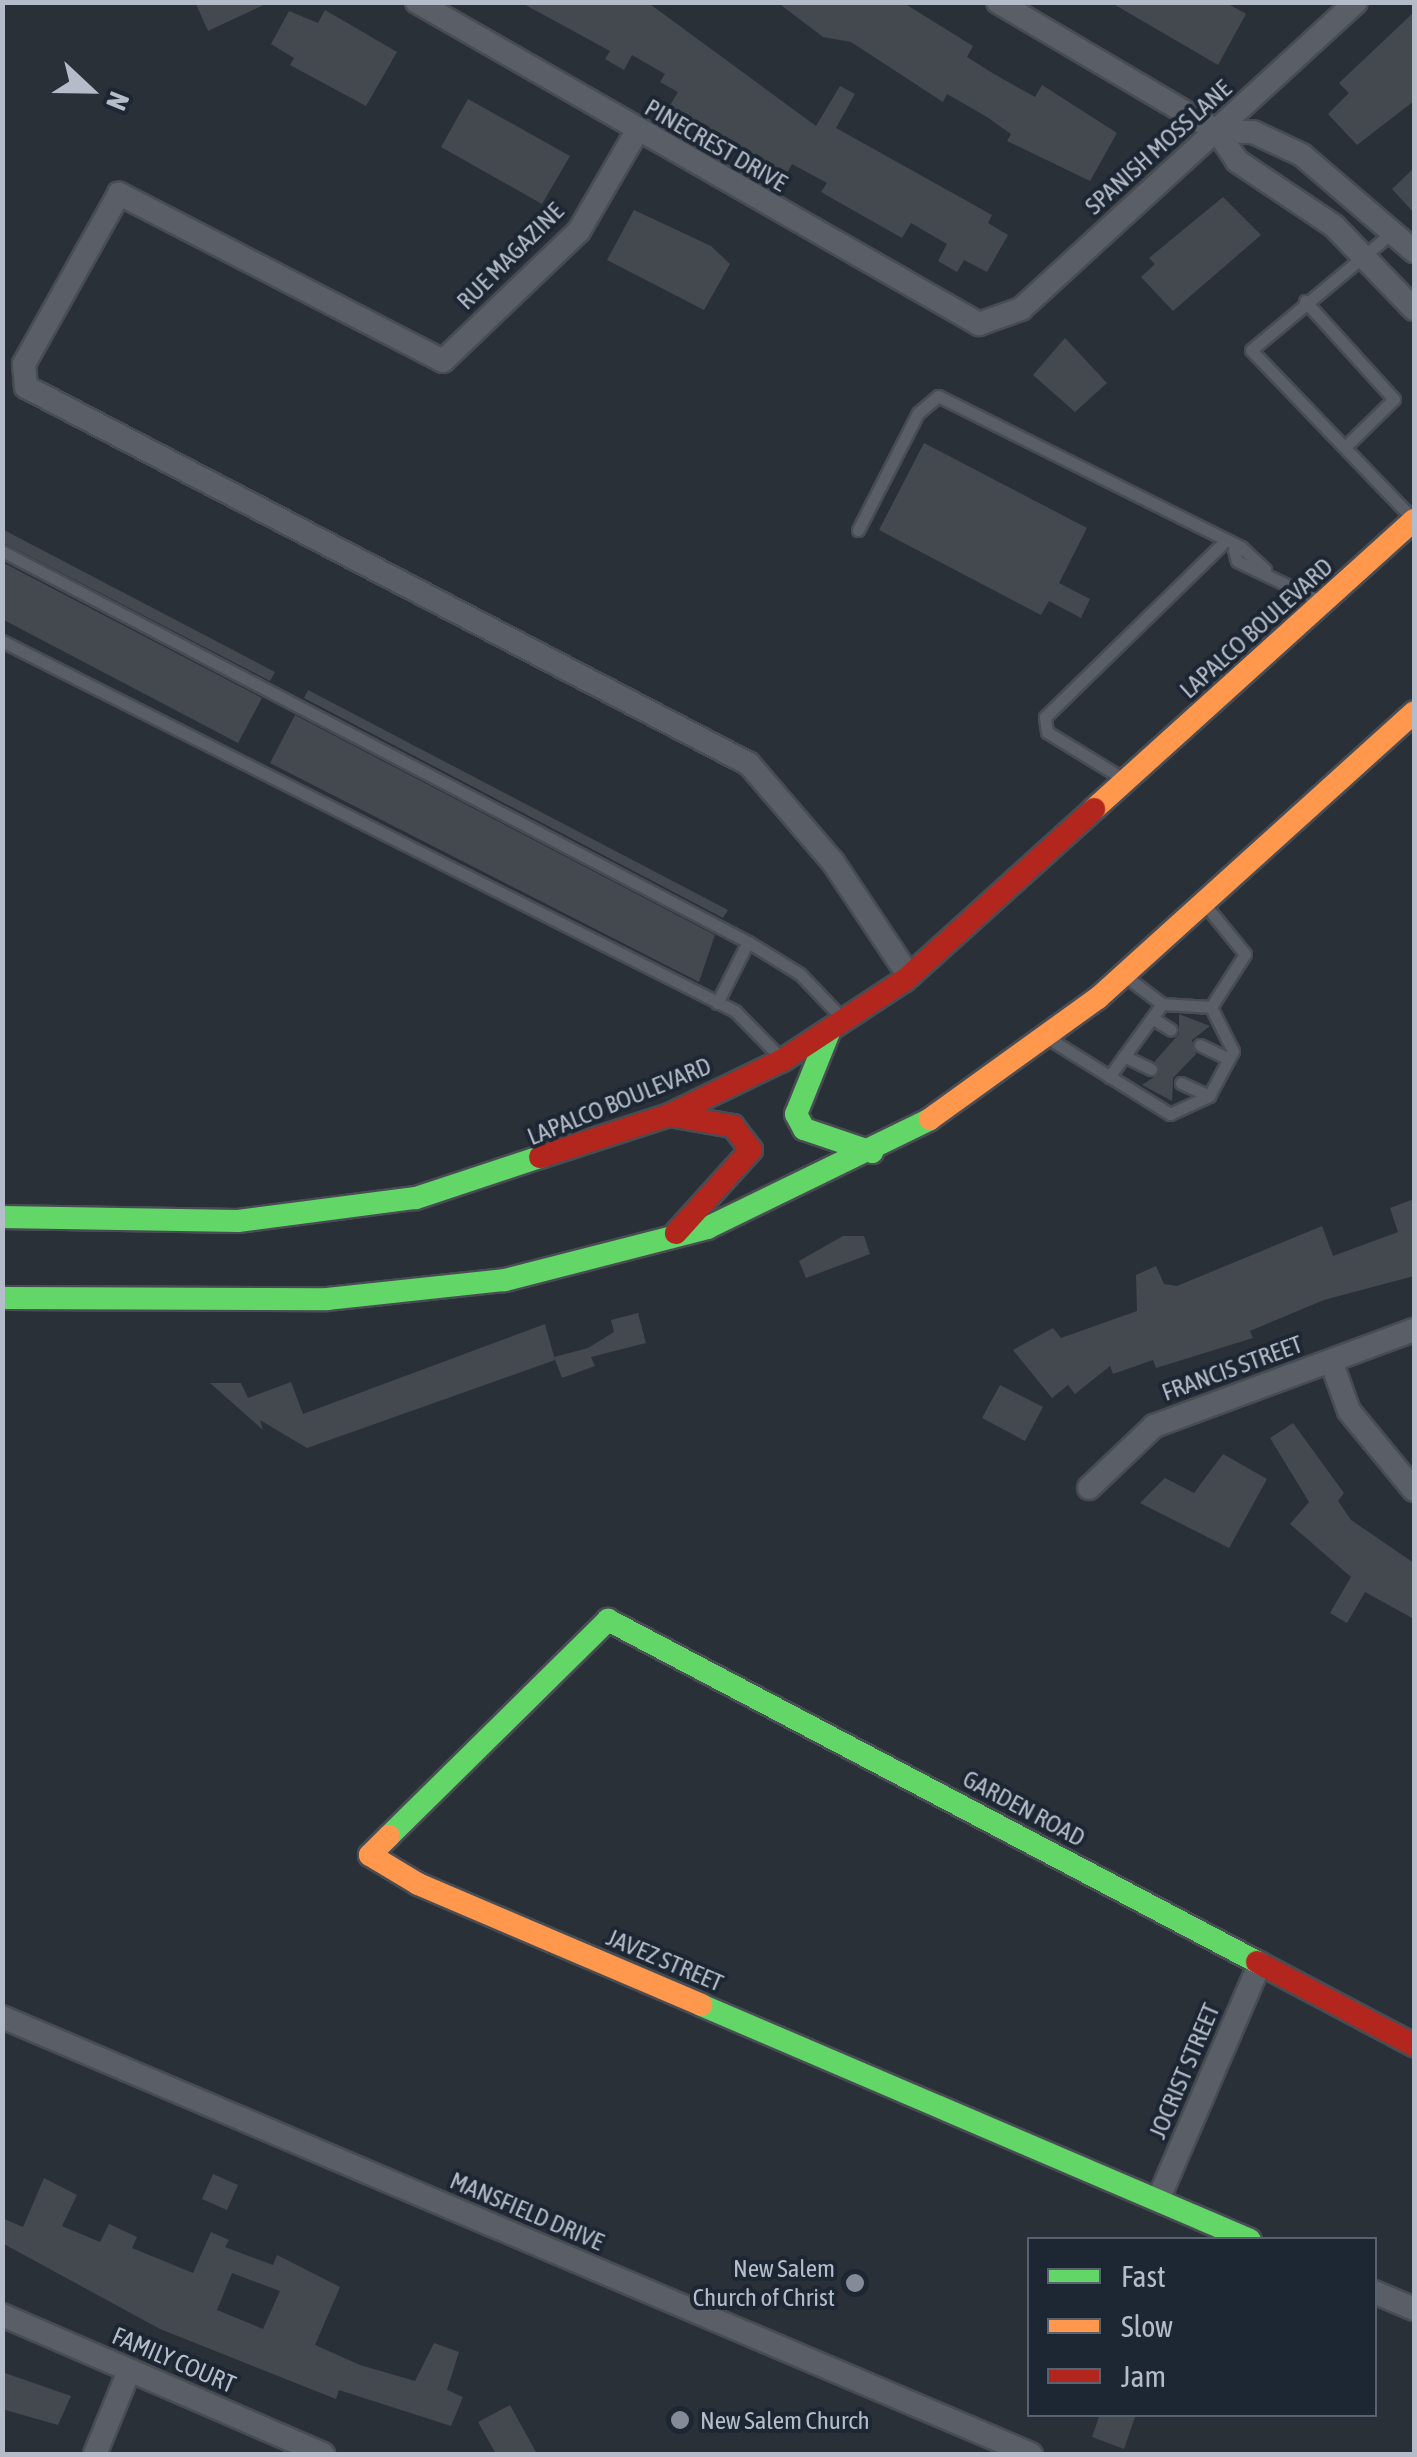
<!DOCTYPE html>
<style>
body{margin:0}
#map{position:relative;width:1417px;height:2457px;overflow:hidden;background:#2a3038;font-family:"Asap Condensed",sans-serif}
div>[style]{position:absolute}
[style*='--x']{left:calc(var(--x)*1px);top:calc(var(--y)*1px);width:calc(var(--w)*1px);rotate:calc(var(--a)*1deg)}
.building>*{inset:0;background:#444950}
.roads{filter:drop-shadow(2px 0 #484c53) drop-shadow(-2px 0 #484c53) drop-shadow(0 2px #484c53) drop-shadow(0 -2px #484c53)}
.lane>*{height:11px;margin:-5.5px;padding:0 5.5px;transform-origin:5.5px;border-radius:5.5px;background:#5a5e66}
.street>*{height:22px;margin:-11px;padding:0 11px;transform-origin:11px;border-radius:11px;background:#5a5e66}
.fast>*{height:22px;margin:-11px;padding:0 11px;transform-origin:11px;border-radius:11px;background:#63d668}
.slow>*{height:22px;margin:-11px;padding:0 11px;transform-origin:11px;border-radius:11px;background:#ff974d}
.jam>*{height:22px;margin:-11px;padding:0 11px;transform-origin:11px;border-radius:11px;background:#b3261e}
.dots>*{width:28px;height:28px;translate:-50% -50%;box-sizing:border-box;border:5px solid #1d2633;border-radius:50%}
span{translate:-50% -50%;white-space:nowrap;text-align:center;line-height:1.15;-webkit-text-stroke:8px #1d2633;paint-order:stroke}
.street-label{font-size:25px;color:#b4bcc9}
.poi-label{font-size:25px;color:#b4bcc9}
.right{translate:-100% -50%;text-align:right}
.left{translate:0 -50%;text-align:left}
.frame{position:absolute;inset:0;border:5px solid #b4bcc9;pointer-events:none}
.legend{position:absolute;left:1027px;top:2237px;width:350px;height:180px;box-sizing:border-box;background:#1d2633;border:2px solid #59626f;margin:0;padding:12px 18px;list-style:none;font-size:30px;color:#b4bcc9}
.legend li{display:flex;align-items:center;gap:20px;height:50px}
.legend b{width:50px;border:2px solid #59626f}
.north{position:absolute;left:40px;top:40px;width:100px;height:100px;-webkit-text-stroke:8px #1d2633;paint-order:stroke;rotate:112deg;font-size:28px;font-weight:700;line-height:40px;text-align:center;color:#b4bcc9}
.north::after{content:'';display:block;margin:auto;width:35px;height:45px;background:#b4bcc9;clip-path:polygon(50% 0,100% 100%,50% 72%,0 100%)}
</style>
<div id="map">
<div class="building">
<div style="clip-path:polygon(195px 2px,270px 2px,208px 31px)"></div>
<div style="clip-path:polygon(520px 2px,647px 2px,816px 126px,840px 86px,855px 94px,836px 128px,992px 215px,988px 223px,1008px 235px,987px 272px,964px 260px,957px 272px,938px 261px,947px 244px,911px 223px,902px 238px,821px 192px,827px 183px,792px 164px,787px 173px,669px 107px,678px 92px,660px 82px,665px 74px,632px 55px,624px 70px,605px 59px,610px 51px)"></div>
<div style="clip-path:polygon(777px 2px,902px 2px,973px 46px,967px 57px,994px 74px,1035px 97px,1042px 85px,1117px 133px,1090px 181px,1007px 141px,1011px 134px,987px 117px,947px 94px,943px 102px,851px 42px,823px 37px)"></div>
<div style="clip-path:polygon(1110px 2px,1225px 2px,1246px 14px,1218px 65px)"></div>
<div style="clip-path:polygon(325px 10px,397px 52px,366px 106px,290px 65px,294px 58px,271px 44px,289px 11px,318px 23px)"></div>
<div style="clip-path:polygon(1414px 12px,1414px 101px,1357px 145px,1328px 114px,1349px 93px,1339px 83px)"></div>
<div style="clip-path:polygon(468px 99px,570px 156px,542px 204px,441px 147px)"></div>
<div style="clip-path:polygon(1414px 168px,1414px 213px,1392px 189px)"></div>
<div style="clip-path:polygon(1223px 197px,1261px 235px,1173px 311px,1141px 277px,1155px 264px,1149px 258px)"></div>
<div style="clip-path:polygon(634px 210px,711px 246px,730px 264px,704px 310px,607px 260px)"></div>
<div style="clip-path:polygon(1065px 338px,1107px 383px,1075px 412px,1033px 375px)"></div>
<div style="clip-path:polygon(924px 443px,1087px 528px,1059px 583px,1090px 599px,1081px 618px,1049px 601px,1041px 615px,879px 530px)"></div>
<div style="clip-path:polygon(2px 529px,275px 672px,270px 681px,2px 542px)"></div>
<div style="clip-path:polygon(2px 562px,262px 698px,238px 743px,2px 619px)"></div>
<div style="clip-path:polygon(308px 690px,728px 910px,723px 918px,304px 698px)"></div>
<div style="clip-path:polygon(295px 715px,715px 935px,699px 982px,270px 763px)"></div>
<div style="clip-path:polygon(1179px 1014px,1210px 1026px,1192px 1040px,1196px 1054px,1173px 1078px,1172px 1101px,1142px 1085px,1159px 1074px,1155px 1061px,1179px 1034px)"></div>
<div style="clip-path:polygon(1414px 1199px,1414px 1276px,1324px 1300px,1250px 1331px,1253px 1338px,1156px 1368px,1153px 1360px,1113px 1374px,1110px 1366px,1075px 1394px,1068px 1385px,1052px 1398px,1013px 1350px,1053px 1328px,1061px 1338px,1137px 1311px,1136px 1275px,1156px 1266px,1164px 1284px,1177px 1286px,1322px 1226px,1333px 1256px,1398px 1232px,1390px 1208px)"></div>
<div style="clip-path:polygon(843px 1236px,864px 1236px,870px 1254px,806px 1278px,799px 1261px)"></div>
<div style="clip-path:polygon(638px 1313px,646px 1343px,591px 1357px,595px 1366px,562px 1378px,554px 1357px,588px 1348px,614px 1332px,611px 1320px)"></div>
<div style="clip-path:polygon(545px 1324px,555px 1360px,307px 1448px,260px 1420px,263px 1430px,210px 1383px,241px 1383px,248px 1398px,291px 1382px,303px 1414px)"></div>
<div style="clip-path:polygon(1000px 1385px,1043px 1407px,1025px 1441px,982px 1418px)"></div>
<div style="clip-path:polygon(1293px 1423px,1344px 1493px,1338px 1501px,1351px 1520px,1414px 1563px,1414px 1619px,1365px 1592px,1347px 1623px,1330px 1613px,1351px 1577px,1290px 1524px,1309px 1502px,1270px 1438px)"></div>
<div style="clip-path:polygon(1223px 1454px,1267px 1479px,1229px 1548px,1140px 1503px,1165px 1478px,1194px 1493px)"></div>
<div style="clip-path:polygon(213px 2174px,238px 2185px,227px 2210px,202px 2199px)"></div>
<div style="clip-path:polygon(evenodd,44px 2178px,77px 2195px,62px 2226px,100px 2242px,109px 2224px,137px 2237px,132px 2248px,193px 2273px,211px 2232px,229px 2240px,225px 2247px,273px 2265px,277px 2255px,340px 2287px,315px 2345px,360px 2365px,415px 2381px,434px 2343px,459px 2352px,447px 2390px,463px 2397px,451px 2426px,339px 2390px,336px 2399px,160px 2329px,2px 2243px,2px 2218px,23px 2227px,44px 2178px,232px 2273px,280px 2291px,263px 2329px,217px 2310px,232px 2273px)"></div>
<div style="clip-path:polygon(2px 2372px,71px 2396px,58px 2425px,2px 2409px)"></div>
<div style="clip-path:polygon(510px 2405px,537px 2454px,496px 2454px,478px 2422px)"></div>
<div style="clip-path:polygon(1100px 2414px,1136px 2414px,1124px 2449px,1092px 2437px)"></div>
</div>
<div class="roads">
<div class="lane">
<div style="--x:1395;--y:230;--w:187;--a:140.2"></div>
<div style="--x:1251;--y:350;--w:233;--a:46.2"></div>
<div style="--x:1305;--y:301;--w:132;--a:47.8"></div>
<div style="--x:1394;--y:399;--w:69;--a:135.6"></div>
<div style="--x:858;--y:530;--w:131;--a:-62.9"></div>
<div style="--x:918;--y:413;--w:26;--a:-40"></div>
<div style="--x:938;--y:396;--w:339;--a:26.5"></div>
<div style="--x:1241;--y:547;--w:33;--a:43"></div>
<div style="--x:1234;--y:550;--w:11;--a:75"></div>
<div style="--x:1237;--y:561;--w:92;--a:25.7"></div>
<div style="--x:2;--y:551;--w:842;--a:27.66"></div>
<div style="--x:2;--y:641;--w:821;--a:26.78"></div>
<div style="--x:735;--y:1011;--w:64;--a:45.6"></div>
<div style="--x:1122;--y:778;--w:88;--a:-148.5"></div>
<div style="--x:1047;--y:732;--w:15;--a:-98"></div>
<div style="--x:1045;--y:717;--w:248;--a:-44.3"></div>
<div style="--x:1129;--y:979;--w:41;--a:37.1"></div>
<div style="--x:1162;--y:1004;--w:49;--a:3.5"></div>
<div style="--x:717;--y:1003;--w:68;--a:-63.1"></div>
<div style="--x:748;--y:942;--w:61;--a:31.6"></div>
<div style="--x:800;--y:974;--w:57;--a:46.4"></div>
<div style="--x:1152;--y:1018;--w:22;--a:32"></div>
<div style="--x:1051;--y:1040;--w:140;--a:31.9"></div>
<div style="--x:1170;--y:1114;--w:43;--a:-24.8"></div>
<div style="--x:1209;--y:1096;--w:51;--a:-61.9"></div>
<div style="--x:1233;--y:1051;--w:49;--a:-116.6"></div>
<div style="--x:1211;--y:1007;--w:63;--a:-57.3"></div>
<div style="--x:1245;--y:954;--w:60;--a:-129"></div>
<div style="--x:1200;--y:1045;--w:32;--a:26"></div>
<div style="--x:1124;--y:1056;--w:30;--a:26"></div>
<div style="--x:1109;--y:1077;--w:90;--a:-54"></div>
<div style="--x:1181;--y:1083;--w:31;--a:25"></div>
</div>
<div class="street">
<div style="--x:417;--y:2;--w:648;--a:29.81"></div>
<div style="--x:979;--y:324;--w:45;--a:-19.7"></div>
<div style="--x:1021;--y:309;--w:454;--a:-42.5"></div>
<div style="--x:998;--y:2;--w:254;--a:30.5"></div>
<div style="--x:637;--y:131;--w:116;--a:120.1"></div>
<div style="--x:579;--y:231;--w:188;--a:136.3"></div>
<div style="--x:443;--y:361;--w:365;--a:-152.7"></div>
<div style="--x:119;--y:194;--w:195;--a:119.2"></div>
<div style="--x:24;--y:364;--w:23;--a:85"></div>
<div style="--x:26;--y:387;--w:815;--a:27.54"></div>
<div style="--x:749;--y:764;--w:129;--a:49.4"></div>
<div style="--x:833;--y:862;--w:137;--a:56.3"></div>
<div style="--x:1217;--y:131;--w:36;--a:56"></div>
<div style="--x:1237;--y:161;--w:117;--a:33.8"></div>
<div style="--x:1334;--y:226;--w:115;--a:46.1"></div>
<div style="--x:1217;--y:131;--w:36;--a:2"></div>
<div style="--x:1253;--y:132;--w:54;--a:25.1"></div>
<div style="--x:1302;--y:155;--w:148;--a:40.6"></div>
<div style="--x:1331;--y:1361;--w:53;--a:70.2"></div>
<div style="--x:1349;--y:1411;--w:102;--a:50.6"></div>
<div style="--x:1089;--y:1488;--w:90;--a:-43.6"></div>
<div style="--x:1154;--y:1426;--w:277;--a:-20.3"></div>
<div style="--x:2;--y:2017;--w:1118;--a:23.01"></div>
<div style="--x:1158;--y:2200;--w:258;--a:-66.7"></div>
<div style="--x:1374;--y:2292;--w:43;--a:23"></div>
<div style="--x:2;--y:2315;--w:350;--a:23.4"></div>
<div style="--x:95;--y:2454;--w:90;--a:-67.7"></div>
</div>
<div class="fast">
<div style="--x:830;--y:1030;--w:91;--a:112"></div>
<div style="--x:796;--y:1114;--w:17;--a:62"></div>
<div style="--x:804;--y:1129;--w:72;--a:18.7"></div>
<div style="--x:2;--y:1217;--w:236;--a:1"></div>
<div style="--x:238;--y:1221;--w:179;--a:-7.4"></div>
<div style="--x:416;--y:1198;--w:131;--a:-18.3"></div>
<div style="--x:2;--y:1298;--w:325;--a:0.2"></div>
<div style="--x:327;--y:1299;--w:179;--a:-6.1"></div>
<div style="--x:505;--y:1280;--w:209;--a:-14.4"></div>
<div style="--x:707;--y:1228;--w:248;--a:-26"></div>
<div style="--x:389;--y:1836;--w:308;--a:-44.6"></div>
<div style="--x:608;--y:1620;--w:734;--a:27.79"></div>
<div style="--x:701;--y:2005;--w:597;--a:23.17"></div>
</div>
<div class="slow">
<div style="--x:1094;--y:809;--w:431;--a:-42.1"></div>
<div style="--x:930;--y:1119;--w:207;--a:-35.8"></div>
<div style="--x:1098;--y:998;--w:426;--a:-42.1"></div>
<div style="--x:389;--y:1836;--w:27;--a:135"></div>
<div style="--x:370;--y:1855;--w:56;--a:31.1"></div>
<div style="--x:418;--y:1884;--w:308;--a:23.1"></div>
</div>
<div class="jam">
<div style="--x:669;--y:1115;--w:65;--a:9.8"></div>
<div style="--x:733;--y:1126;--w:30;--a:53"></div>
<div style="--x:751;--y:1150;--w:112;--a:132.1"></div>
<div style="--x:540;--y:1157;--w:136;--a:-18"></div>
<div style="--x:669;--y:1115;--w:127;--a:-25.8"></div>
<div style="--x:783;--y:1060;--w:146;--a:-33.3"></div>
<div style="--x:905;--y:980;--w:255;--a:-42.1"></div>
<div style="--x:1257;--y:1962;--w:178;--a:27.9"></div>
</div>
</div>
<div class="dots">
<div style="left:855px;top:2283px;background:#848b96"></div>
<div style="left:680px;top:2420px;background:#848b96"></div>
</div>
<div class="street-label">
<span style="left:716px;top:145px;rotate:30deg">PINECREST DRIVE</span>
<span style="left:1158px;top:147px;rotate:-42deg">SPANISH MOSS LANE</span>
<span style="left:510px;top:256px;rotate:-45deg">RUE MAGAZINE</span>
<span style="left:1256px;top:628px;rotate:-42deg">LAPALCO BOULEVARD</span>
<span style="left:619px;top:1101px;rotate:-22deg">LAPALCO BOULEVARD</span>
<span style="left:1232px;top:1368px;rotate:-20deg">FRANCIS STREET</span>
<span style="left:1024px;top:1808px;rotate:28deg">GARDEN ROAD</span>
<span style="left:665px;top:1960px;rotate:23deg">JAVEZ STREET</span>
<span style="left:1184px;top:2071px;rotate:-67deg">JOCRIST STREET</span>
<span style="left:527px;top:2211px;rotate:23deg">MANSFIELD DRIVE</span>
<span style="left:174px;top:2360px;rotate:23deg">FAMILY COURT</span>
</div>
<div class="poi-label">
<span class="right" style="left:835px;top:2283px">New Salem<br>Church of Christ</span>
<span class="left" style="left:700px;top:2420px">New Salem Church</span>
</div>
<div class="frame"></div>
<ul class="legend">
<li><b style="height:12px;background:#63d668"></b>Fast</li>
<li><b style="height:12px;background:#ff974d"></b>Slow</li>
<li><b style="height:12px;background:#b3261e"></b>Jam</li>
</ul>
<div class="north">N</div>
</div>
